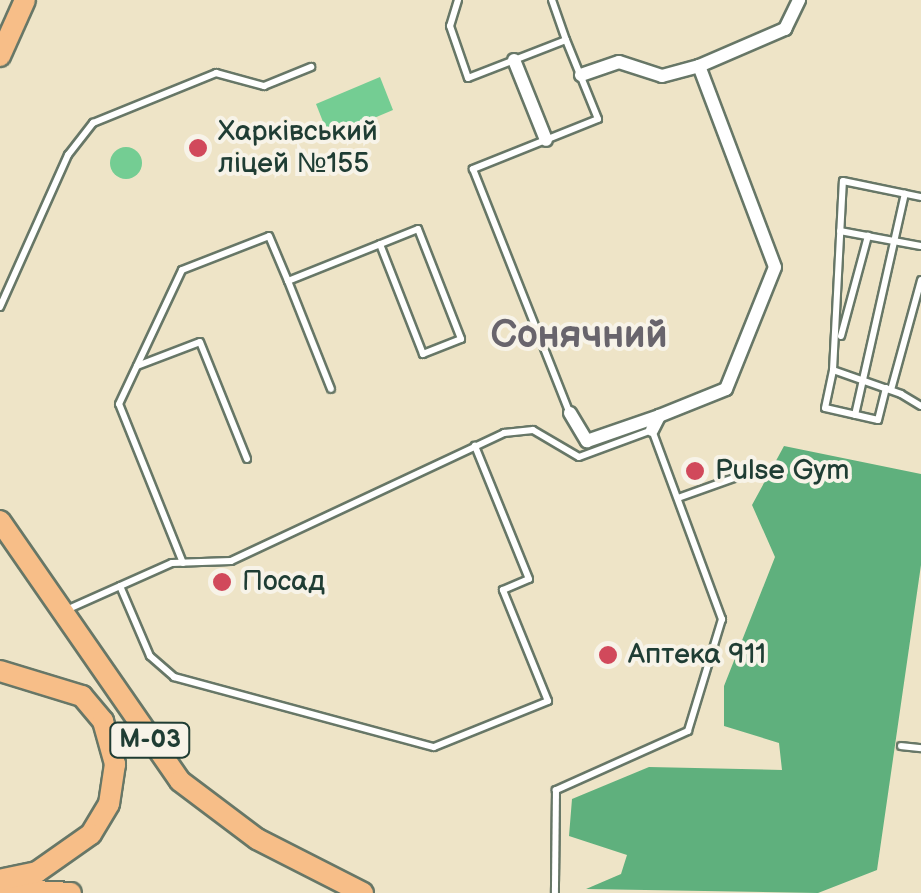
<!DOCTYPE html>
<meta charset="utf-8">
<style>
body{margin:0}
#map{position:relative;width:921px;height:893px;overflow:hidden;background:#eee4c7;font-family:"Balsamiq Sans",sans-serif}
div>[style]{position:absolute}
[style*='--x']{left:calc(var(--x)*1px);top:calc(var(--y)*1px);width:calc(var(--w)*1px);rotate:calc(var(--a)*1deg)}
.green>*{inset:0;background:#74cd93}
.round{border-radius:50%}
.forest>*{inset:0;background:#5fb07d}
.roads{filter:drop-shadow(2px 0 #677767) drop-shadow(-2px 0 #677767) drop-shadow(0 2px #677767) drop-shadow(0 -2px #677767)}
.service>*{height:6px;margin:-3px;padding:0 3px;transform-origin:3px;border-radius:3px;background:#fff}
.minor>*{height:12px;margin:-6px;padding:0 6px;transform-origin:6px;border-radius:6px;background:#fff}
.primary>*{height:20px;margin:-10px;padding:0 10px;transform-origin:10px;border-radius:10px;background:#f7be88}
.trunk>*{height:20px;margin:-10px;padding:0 10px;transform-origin:10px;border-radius:10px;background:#f7be88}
.dots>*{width:28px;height:28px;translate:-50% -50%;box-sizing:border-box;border:5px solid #f7f3e8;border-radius:50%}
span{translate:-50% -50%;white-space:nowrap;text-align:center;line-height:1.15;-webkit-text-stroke:8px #f7f3e8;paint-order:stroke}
.shield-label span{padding:2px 8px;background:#f7f3e8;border:2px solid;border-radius:8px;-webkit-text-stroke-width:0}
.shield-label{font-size:25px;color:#1f3d34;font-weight:700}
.poi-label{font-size:28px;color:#1f3d34}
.left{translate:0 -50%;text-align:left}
.district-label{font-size:38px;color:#68646c;font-weight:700}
</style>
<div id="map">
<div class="green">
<div style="clip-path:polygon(380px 77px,393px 110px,329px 137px,316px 104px)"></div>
<div class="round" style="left:110px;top:147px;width:32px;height:32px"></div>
</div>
<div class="forest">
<div style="clip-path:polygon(784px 446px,921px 474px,921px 565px,877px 870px,818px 893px,586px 889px,621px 874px,627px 855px,569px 836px,572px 799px,649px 767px,782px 770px,779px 743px,724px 726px,724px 686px,775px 557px,752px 505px)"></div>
</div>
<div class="roads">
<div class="service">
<div style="--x:458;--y:0;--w:27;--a:107"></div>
<div style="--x:450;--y:26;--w:55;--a:70.9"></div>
<div style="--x:468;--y:78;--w:105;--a:-21.2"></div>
<div style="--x:566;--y:40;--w:85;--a:67.9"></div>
<div style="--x:598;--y:119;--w:135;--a:158.2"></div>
<div style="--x:473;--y:169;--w:261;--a:68.4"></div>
<div style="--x:552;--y:0;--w:42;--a:70.7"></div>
<div style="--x:840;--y:231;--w:82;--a:10.5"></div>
<div style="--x:288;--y:281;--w:116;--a:68.3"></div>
<div style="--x:0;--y:307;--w:167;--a:-65.9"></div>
<div style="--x:68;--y:155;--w:41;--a:-52"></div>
<div style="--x:93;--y:123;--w:133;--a:-22.1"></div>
<div style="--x:216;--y:73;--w:50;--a:15.2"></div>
<div style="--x:264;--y:86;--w:51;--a:-22"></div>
<div style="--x:841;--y:336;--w:104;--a:-74.9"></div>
<div style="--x:137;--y:366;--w:67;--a:-20.9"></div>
<div style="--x:200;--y:342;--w:126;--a:68.1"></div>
<div style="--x:833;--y:370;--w:189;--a:-87"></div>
<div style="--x:843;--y:181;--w:80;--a:11.6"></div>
<div style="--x:886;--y:388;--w:33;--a:104"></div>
<div style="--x:878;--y:420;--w:54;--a:-167.2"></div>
<div style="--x:825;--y:408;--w:39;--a:-78"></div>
<div style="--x:833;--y:370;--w:72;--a:19.4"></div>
<div style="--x:901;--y:394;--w:23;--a:31"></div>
<div style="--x:891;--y:390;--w:114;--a:-74.7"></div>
<div style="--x:855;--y:415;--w:227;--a:-77.3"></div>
<div style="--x:678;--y:498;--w:59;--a:-19.7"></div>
<div style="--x:183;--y:563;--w:171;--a:-111.9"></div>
<div style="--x:119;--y:404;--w:148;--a:-64.8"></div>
<div style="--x:182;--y:270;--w:93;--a:-21.3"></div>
<div style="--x:269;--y:236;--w:49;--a:67.1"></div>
<div style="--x:288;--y:281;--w:140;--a:-21.8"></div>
<div style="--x:418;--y:229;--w:118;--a:68.6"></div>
<div style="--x:461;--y:339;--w:41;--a:158.5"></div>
<div style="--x:423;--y:354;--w:118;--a:-111.4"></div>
<div style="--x:120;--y:586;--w:76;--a:66.8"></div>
<div style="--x:150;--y:656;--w:32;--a:41"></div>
<div style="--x:174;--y:677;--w:269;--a:15.1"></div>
<div style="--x:434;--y:747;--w:123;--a:-22"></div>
<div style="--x:548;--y:701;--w:120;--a:-112.1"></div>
<div style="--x:503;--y:590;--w:28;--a:-23"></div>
<div style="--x:529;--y:579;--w:144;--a:-112.1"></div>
<div style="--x:64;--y:611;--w:118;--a:-24"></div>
<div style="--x:172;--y:563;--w:59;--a:-1.9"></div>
<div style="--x:231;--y:561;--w:302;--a:-25.1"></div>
<div style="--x:504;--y:433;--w:29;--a:-6"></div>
<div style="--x:533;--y:430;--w:53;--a:30.4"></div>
<div style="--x:579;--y:457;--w:78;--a:-20.3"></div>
<div style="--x:652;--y:430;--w:202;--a:69.7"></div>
<div style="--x:722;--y:619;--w:117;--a:106.9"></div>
<div style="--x:688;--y:731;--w:145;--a:155.9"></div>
<div style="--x:556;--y:790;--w:103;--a:90.6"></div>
<div style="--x:901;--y:746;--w:20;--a:6"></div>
</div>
<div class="minor">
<div style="--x:514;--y:60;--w:86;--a:68.2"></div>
<div style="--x:581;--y:75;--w:40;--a:-18.9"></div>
<div style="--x:619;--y:62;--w:45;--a:18"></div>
<div style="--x:662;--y:76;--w:38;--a:-15"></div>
<div style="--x:570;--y:413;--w:33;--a:59"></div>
<div style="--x:587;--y:441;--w:76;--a:-19.1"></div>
<div style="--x:652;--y:430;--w:16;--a:-63"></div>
<div style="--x:659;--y:416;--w:72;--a:-21.9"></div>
<div style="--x:726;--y:389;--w:131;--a:-68.1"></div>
<div style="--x:775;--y:267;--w:215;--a:-110.7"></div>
<div style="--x:699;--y:66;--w:94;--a:-23.3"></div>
<div style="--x:785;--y:29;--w:32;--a:-64"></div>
</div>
<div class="primary">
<div style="--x:0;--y:889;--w:71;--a:3.2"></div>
</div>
<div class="trunk">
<div style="--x:0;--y:56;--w:61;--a:-65.9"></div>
<div style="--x:0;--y:521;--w:316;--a:55.3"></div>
<div style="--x:180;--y:781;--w:96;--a:37"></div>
<div style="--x:257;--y:839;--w:119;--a:27"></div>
<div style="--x:0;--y:671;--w:86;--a:17"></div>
<div style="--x:82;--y:696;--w:33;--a:50"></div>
<div style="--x:103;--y:721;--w:45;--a:74.4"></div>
<div style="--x:115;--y:764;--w:40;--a:98.5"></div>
<div style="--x:109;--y:804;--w:35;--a:121"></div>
<div style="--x:91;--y:834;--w:66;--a:144.9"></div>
<div style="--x:37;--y:872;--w:38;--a:168"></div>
</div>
</div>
<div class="dots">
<div style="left:198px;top:148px;background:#d1495b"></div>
<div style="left:695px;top:471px;background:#d1495b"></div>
<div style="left:222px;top:582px;background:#d1495b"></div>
<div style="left:608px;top:655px;background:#d1495b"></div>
</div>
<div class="shield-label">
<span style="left:150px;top:740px">М-03</span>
</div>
<div class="poi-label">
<span class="left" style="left:218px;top:148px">Харківський<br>ліцей №155</span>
<span class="left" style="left:715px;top:471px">Pulse Gym</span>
<span class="left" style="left:242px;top:582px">Посад</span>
<span class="left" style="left:628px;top:655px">Аптека 911</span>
</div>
<div class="district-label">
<span style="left:579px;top:336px">Сонячний</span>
</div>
</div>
